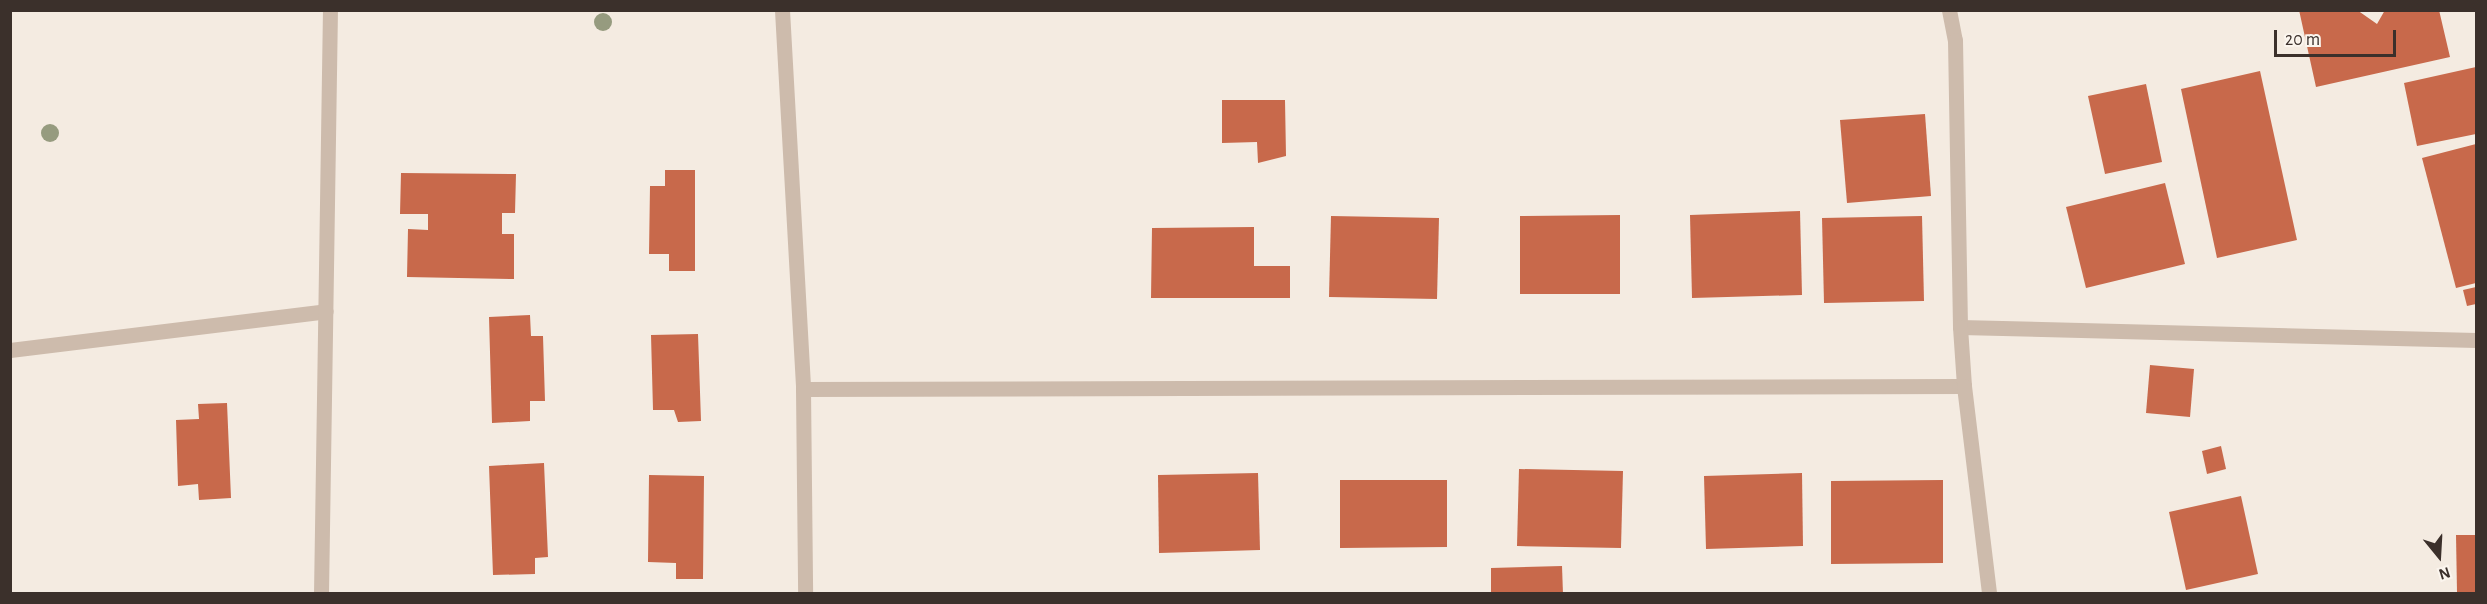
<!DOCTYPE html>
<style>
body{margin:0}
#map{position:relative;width:2487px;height:604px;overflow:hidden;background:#f4ebe1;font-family:"Alegreya Sans",sans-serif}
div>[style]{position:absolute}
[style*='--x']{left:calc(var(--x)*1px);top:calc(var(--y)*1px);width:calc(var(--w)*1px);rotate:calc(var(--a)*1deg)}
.building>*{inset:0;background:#c8694b}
.minor>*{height:15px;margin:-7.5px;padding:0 7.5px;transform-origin:7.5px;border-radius:7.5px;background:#cdbbac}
.tertiary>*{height:15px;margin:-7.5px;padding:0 7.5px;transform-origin:7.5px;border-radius:7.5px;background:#cdbbac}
.trees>*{width:18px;height:18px;margin:-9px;border-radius:50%;background:#969b7f}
span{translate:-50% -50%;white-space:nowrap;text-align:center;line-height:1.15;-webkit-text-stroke:5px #fbf5ee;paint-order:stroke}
.frame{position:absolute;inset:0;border:12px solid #3b302b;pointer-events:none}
.north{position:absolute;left:2409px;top:526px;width:60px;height:60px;-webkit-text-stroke:4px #fbf5ee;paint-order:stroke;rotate:162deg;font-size:16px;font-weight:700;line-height:24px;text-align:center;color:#3b302b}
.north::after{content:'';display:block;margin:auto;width:21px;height:27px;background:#3b302b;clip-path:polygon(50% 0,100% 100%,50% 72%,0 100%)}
.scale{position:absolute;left:2274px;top:30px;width:122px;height:27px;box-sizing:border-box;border:3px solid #3b302b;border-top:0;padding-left:8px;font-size:18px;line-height:21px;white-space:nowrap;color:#3b302b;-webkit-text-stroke:4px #fbf5ee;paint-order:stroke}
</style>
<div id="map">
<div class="building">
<div style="clip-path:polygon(2299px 10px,2357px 10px,2377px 24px,2385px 10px,2439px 10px,2450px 57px,2316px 87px)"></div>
<div style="clip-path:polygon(2476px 67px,2476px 134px,2417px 146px,2404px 83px)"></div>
<div style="clip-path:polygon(2260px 71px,2297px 240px,2217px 258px,2181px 89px)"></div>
<div style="clip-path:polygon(2146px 84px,2162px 162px,2105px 174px,2088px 96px)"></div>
<div style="clip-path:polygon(1222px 100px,1285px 100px,1286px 156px,1258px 163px,1257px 142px,1222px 143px)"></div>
<div style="clip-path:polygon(1925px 114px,1931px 196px,1847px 203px,1840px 120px)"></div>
<div style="clip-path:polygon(2476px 144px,2476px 283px,2456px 288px,2422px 158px)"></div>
<div style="clip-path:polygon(665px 170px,695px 170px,695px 271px,669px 271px,669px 254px,649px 254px,650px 186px,665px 186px)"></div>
<div style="clip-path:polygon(401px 173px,516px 174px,515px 213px,502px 213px,502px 234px,514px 234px,514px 279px,407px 277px,408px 229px,428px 230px,428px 214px,400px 214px)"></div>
<div style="clip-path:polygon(2165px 183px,2185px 264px,2086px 288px,2066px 207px)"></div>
<div style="clip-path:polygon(1800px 211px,1802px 295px,1692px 298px,1690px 215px)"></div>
<div style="clip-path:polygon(1620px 215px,1620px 294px,1520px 294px,1520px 216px)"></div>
<div style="clip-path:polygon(1331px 216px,1439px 218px,1437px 299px,1329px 297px)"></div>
<div style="clip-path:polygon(1922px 216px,1924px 301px,1824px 303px,1822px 218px)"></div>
<div style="clip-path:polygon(1254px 227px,1254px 266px,1290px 266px,1290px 298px,1151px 298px,1152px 228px)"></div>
<div style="clip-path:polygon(2476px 287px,2476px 304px,2467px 306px,2463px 290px)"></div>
<div style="clip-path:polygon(530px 315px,531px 336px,543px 336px,545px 401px,530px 401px,530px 421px,492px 423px,489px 317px)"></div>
<div style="clip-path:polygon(698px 334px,701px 421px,678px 422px,674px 410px,653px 410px,651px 335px)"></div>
<div style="clip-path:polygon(2150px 365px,2194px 369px,2190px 417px,2146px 413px)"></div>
<div style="clip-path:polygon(227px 403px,231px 498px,199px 500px,198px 484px,178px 486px,176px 420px,199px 419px,198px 404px)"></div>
<div style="clip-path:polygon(2221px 446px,2226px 469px,2207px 474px,2202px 451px)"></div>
<div style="clip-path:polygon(544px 463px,548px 557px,535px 558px,535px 574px,493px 575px,489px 466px)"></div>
<div style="clip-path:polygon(1519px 469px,1623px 471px,1621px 548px,1517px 546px)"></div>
<div style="clip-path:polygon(1258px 473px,1260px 550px,1159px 553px,1158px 475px)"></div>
<div style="clip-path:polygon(1802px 473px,1803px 546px,1706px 549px,1704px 476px)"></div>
<div style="clip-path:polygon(649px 475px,704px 476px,703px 579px,676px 579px,676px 563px,648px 562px)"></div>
<div style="clip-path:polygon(1340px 480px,1447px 480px,1447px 547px,1340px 548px)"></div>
<div style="clip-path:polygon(1943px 480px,1943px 563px,1831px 564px,1831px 481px)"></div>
<div style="clip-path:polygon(2241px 496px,2258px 574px,2186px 590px,2169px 512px)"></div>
<div style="clip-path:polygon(2456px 535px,2476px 535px,2476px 592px,2457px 592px)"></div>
<div style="clip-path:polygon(1562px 566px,1563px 594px,1491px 594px,1491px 568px)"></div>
</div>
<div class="minor">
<div style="--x:782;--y:10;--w:380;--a:86.8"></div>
<div style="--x:803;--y:389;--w:205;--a:89.4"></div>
<div style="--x:1960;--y:327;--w:516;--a:1.44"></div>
<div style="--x:10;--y:350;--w:318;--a:-7"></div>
<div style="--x:803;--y:389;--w:1161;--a:-0.15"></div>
<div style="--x:321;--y:594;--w:584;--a:-89.12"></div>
</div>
<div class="tertiary">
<div style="--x:1949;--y:10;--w:31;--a:79"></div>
<div style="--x:1955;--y:40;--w:287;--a:89"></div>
<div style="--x:1960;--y:327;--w:59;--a:86.1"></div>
<div style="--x:1964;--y:386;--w:209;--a:83.1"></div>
</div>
<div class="trees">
<div style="left:603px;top:22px"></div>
<div style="left:50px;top:133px"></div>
</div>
<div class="frame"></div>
<div class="north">N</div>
<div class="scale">20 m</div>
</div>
